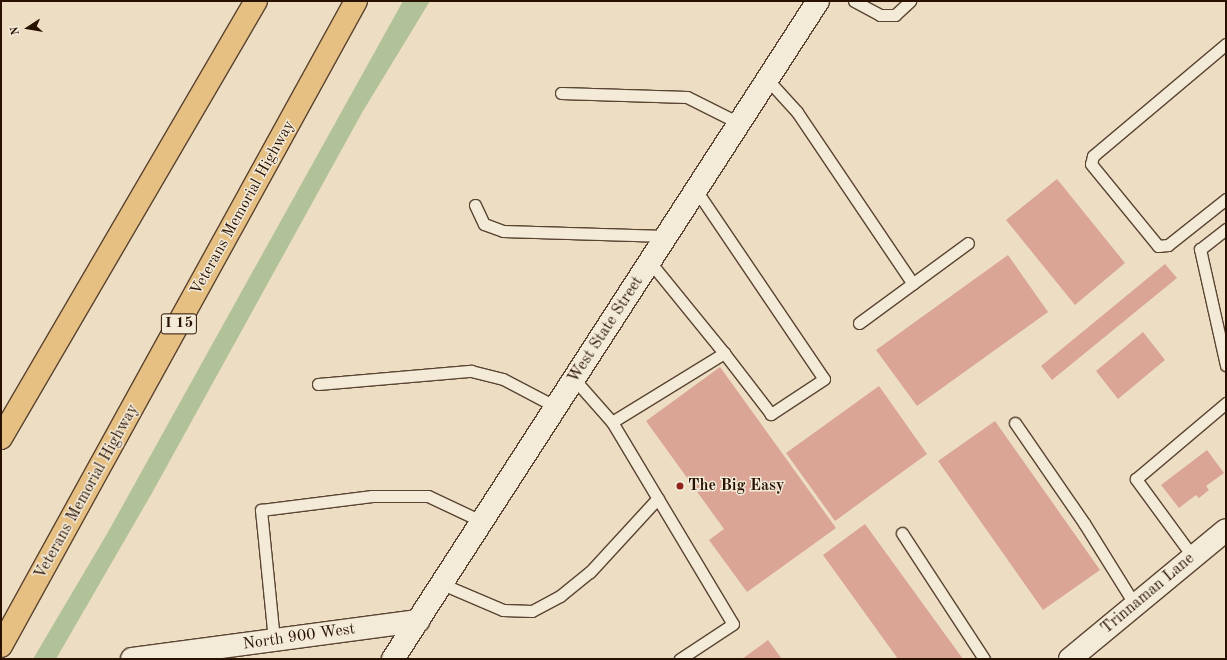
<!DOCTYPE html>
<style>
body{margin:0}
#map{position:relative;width:1227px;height:660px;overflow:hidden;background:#eddec3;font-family:"Old Standard TT",serif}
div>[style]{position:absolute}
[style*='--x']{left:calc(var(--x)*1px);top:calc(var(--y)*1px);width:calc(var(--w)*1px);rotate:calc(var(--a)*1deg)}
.green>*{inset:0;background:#b2c298}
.building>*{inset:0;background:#daa594}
.roads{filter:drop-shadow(1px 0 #5a4431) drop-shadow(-1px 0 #5a4431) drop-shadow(0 1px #5a4431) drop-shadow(0 -1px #5a4431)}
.service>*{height:11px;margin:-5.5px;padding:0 5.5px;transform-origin:5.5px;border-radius:5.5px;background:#f3ead8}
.minor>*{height:22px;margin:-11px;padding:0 11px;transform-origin:11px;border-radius:11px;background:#f3ead8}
.secondary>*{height:22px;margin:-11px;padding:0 11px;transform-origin:11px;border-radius:11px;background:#f3ead8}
.motorway>*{height:22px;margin:-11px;padding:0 11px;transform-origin:11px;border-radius:11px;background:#e6bf82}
.dots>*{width:11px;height:11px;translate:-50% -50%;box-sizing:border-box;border:2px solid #f3ead8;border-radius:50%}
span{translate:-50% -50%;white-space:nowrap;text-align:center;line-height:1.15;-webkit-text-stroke:3px #f3ead8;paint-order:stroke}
.shield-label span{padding:1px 3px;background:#f3ead8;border:1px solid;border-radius:3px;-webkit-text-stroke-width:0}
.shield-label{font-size:15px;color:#291100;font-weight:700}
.street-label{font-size:16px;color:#291100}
.poi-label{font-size:16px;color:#291100;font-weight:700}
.left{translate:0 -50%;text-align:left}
.frame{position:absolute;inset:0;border:2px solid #291100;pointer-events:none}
.north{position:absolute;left:8px;top:8px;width:40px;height:40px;-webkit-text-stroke:3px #f3ead8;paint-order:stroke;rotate:258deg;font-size:11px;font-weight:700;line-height:16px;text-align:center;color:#291100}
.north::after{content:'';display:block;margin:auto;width:14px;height:18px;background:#291100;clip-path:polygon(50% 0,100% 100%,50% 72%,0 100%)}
</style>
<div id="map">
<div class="green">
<div style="clip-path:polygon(403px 1px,430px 1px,363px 111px,152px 493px,56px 659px,33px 659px,108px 532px)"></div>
</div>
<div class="building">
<div style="clip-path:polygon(1057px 179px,1125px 263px,1075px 305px,1006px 220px)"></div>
<div style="clip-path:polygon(1008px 255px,1048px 312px,917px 406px,876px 350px)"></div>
<div style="clip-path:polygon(1165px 264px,1177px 278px,1052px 380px,1041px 366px)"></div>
<div style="clip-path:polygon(1143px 332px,1165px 360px,1118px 399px,1096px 371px)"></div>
<div style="clip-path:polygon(720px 367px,836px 528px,747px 592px,709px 540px,724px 529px,646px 421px)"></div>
<div style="clip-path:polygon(879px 386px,927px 454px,835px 521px,786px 453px)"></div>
<div style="clip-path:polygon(995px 421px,1100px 570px,1043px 610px,938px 461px)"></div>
<div style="clip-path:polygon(1207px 450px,1224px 473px,1206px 486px,1209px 490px,1199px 498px,1196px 495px,1179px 508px,1161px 485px)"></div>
<div style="clip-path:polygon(865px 524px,963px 659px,898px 659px,823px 555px)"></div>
<div style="clip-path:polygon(768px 640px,782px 659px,742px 659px)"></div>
</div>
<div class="roads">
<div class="service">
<div style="--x:854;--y:1;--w:30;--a:28"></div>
<div style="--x:880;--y:15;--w:15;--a:0"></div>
<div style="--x:895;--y:15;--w:21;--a:-43"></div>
<div style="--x:1226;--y:44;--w:174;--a:139.9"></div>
<div style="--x:1093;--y:156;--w:8;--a:104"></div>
<div style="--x:1091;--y:164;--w:106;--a:50.7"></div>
<div style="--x:1158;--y:246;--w:10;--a:-6"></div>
<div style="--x:1168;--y:245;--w:74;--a:-38.4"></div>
<div style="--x:767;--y:79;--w:45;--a:47.7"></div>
<div style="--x:797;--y:112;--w:207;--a:56"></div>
<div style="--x:561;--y:93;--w:126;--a:1.8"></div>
<div style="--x:687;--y:97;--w:58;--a:26.6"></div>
<div style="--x:696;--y:190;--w:228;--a:55.9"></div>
<div style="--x:824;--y:379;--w:64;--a:146.6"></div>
<div style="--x:771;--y:414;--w:77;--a:-127.6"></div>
<div style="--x:475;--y:205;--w:21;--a:65"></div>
<div style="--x:484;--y:224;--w:20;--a:20"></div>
<div style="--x:503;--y:231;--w:163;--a:1.8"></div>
<div style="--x:1226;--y:229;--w:33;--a:142"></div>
<div style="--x:1200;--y:249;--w:119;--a:77.4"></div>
<div style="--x:859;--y:323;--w:135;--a:-36.3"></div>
<div style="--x:574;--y:379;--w:57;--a:48.5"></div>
<div style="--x:612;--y:422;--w:235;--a:59.1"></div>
<div style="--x:733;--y:624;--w:64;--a:146.6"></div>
<div style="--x:318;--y:384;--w:154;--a:-4.9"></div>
<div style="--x:471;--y:371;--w:33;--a:14"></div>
<div style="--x:503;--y:379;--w:60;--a:27.8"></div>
<div style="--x:612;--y:422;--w:132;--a:-31.6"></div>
<div style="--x:724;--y:353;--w:117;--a:-129.1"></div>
<div style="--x:1015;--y:423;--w:121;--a:55.4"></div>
<div style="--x:1084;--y:523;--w:97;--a:58.1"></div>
<div style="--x:902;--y:533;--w:150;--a:56.9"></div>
<div style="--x:1193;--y:557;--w:97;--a:-126.2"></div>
<div style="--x:1136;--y:479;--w:118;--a:-40.2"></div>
<div style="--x:442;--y:584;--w:66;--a:23.1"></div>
<div style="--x:503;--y:610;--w:29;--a:2"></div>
<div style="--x:532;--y:611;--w:32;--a:-28"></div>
<div style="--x:560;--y:596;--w:38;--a:-39"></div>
<div style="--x:590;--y:572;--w:100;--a:-47.4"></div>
<div style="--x:274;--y:640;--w:131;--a:-95.7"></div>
<div style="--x:261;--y:510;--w:112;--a:-7.2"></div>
<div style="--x:372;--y:496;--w:56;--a:0"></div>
<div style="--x:428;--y:496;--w:61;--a:25.3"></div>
</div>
<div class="minor">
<div style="--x:132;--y:659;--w:289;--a:-7.6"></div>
<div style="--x:1070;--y:659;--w:202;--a:-39.6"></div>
</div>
<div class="secondary">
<div style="--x:393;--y:659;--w:783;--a:-57.14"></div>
</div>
<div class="motorway">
<div style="--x:1;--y:438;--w:506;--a:-59.74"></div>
<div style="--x:1;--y:646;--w:736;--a:-61.17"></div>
</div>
</div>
<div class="dots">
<div style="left:680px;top:486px;background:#8f2418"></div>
</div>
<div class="shield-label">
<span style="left:179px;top:324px">I 15</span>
</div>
<div class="street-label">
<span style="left:243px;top:208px;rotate:-61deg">Veterans Memorial Highway</span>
<span style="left:606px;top:330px;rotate:-57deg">West State Street</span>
<span style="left:87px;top:492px;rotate:-61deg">Veterans Memorial Highway</span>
<span style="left:1148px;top:594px;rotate:-40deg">Trinnaman Lane</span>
<span style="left:299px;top:637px;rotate:-8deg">North 900 West</span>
</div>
<div class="poi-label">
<span class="left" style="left:688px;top:486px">The Big Easy</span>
</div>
<div class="frame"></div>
<div class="north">N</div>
</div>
